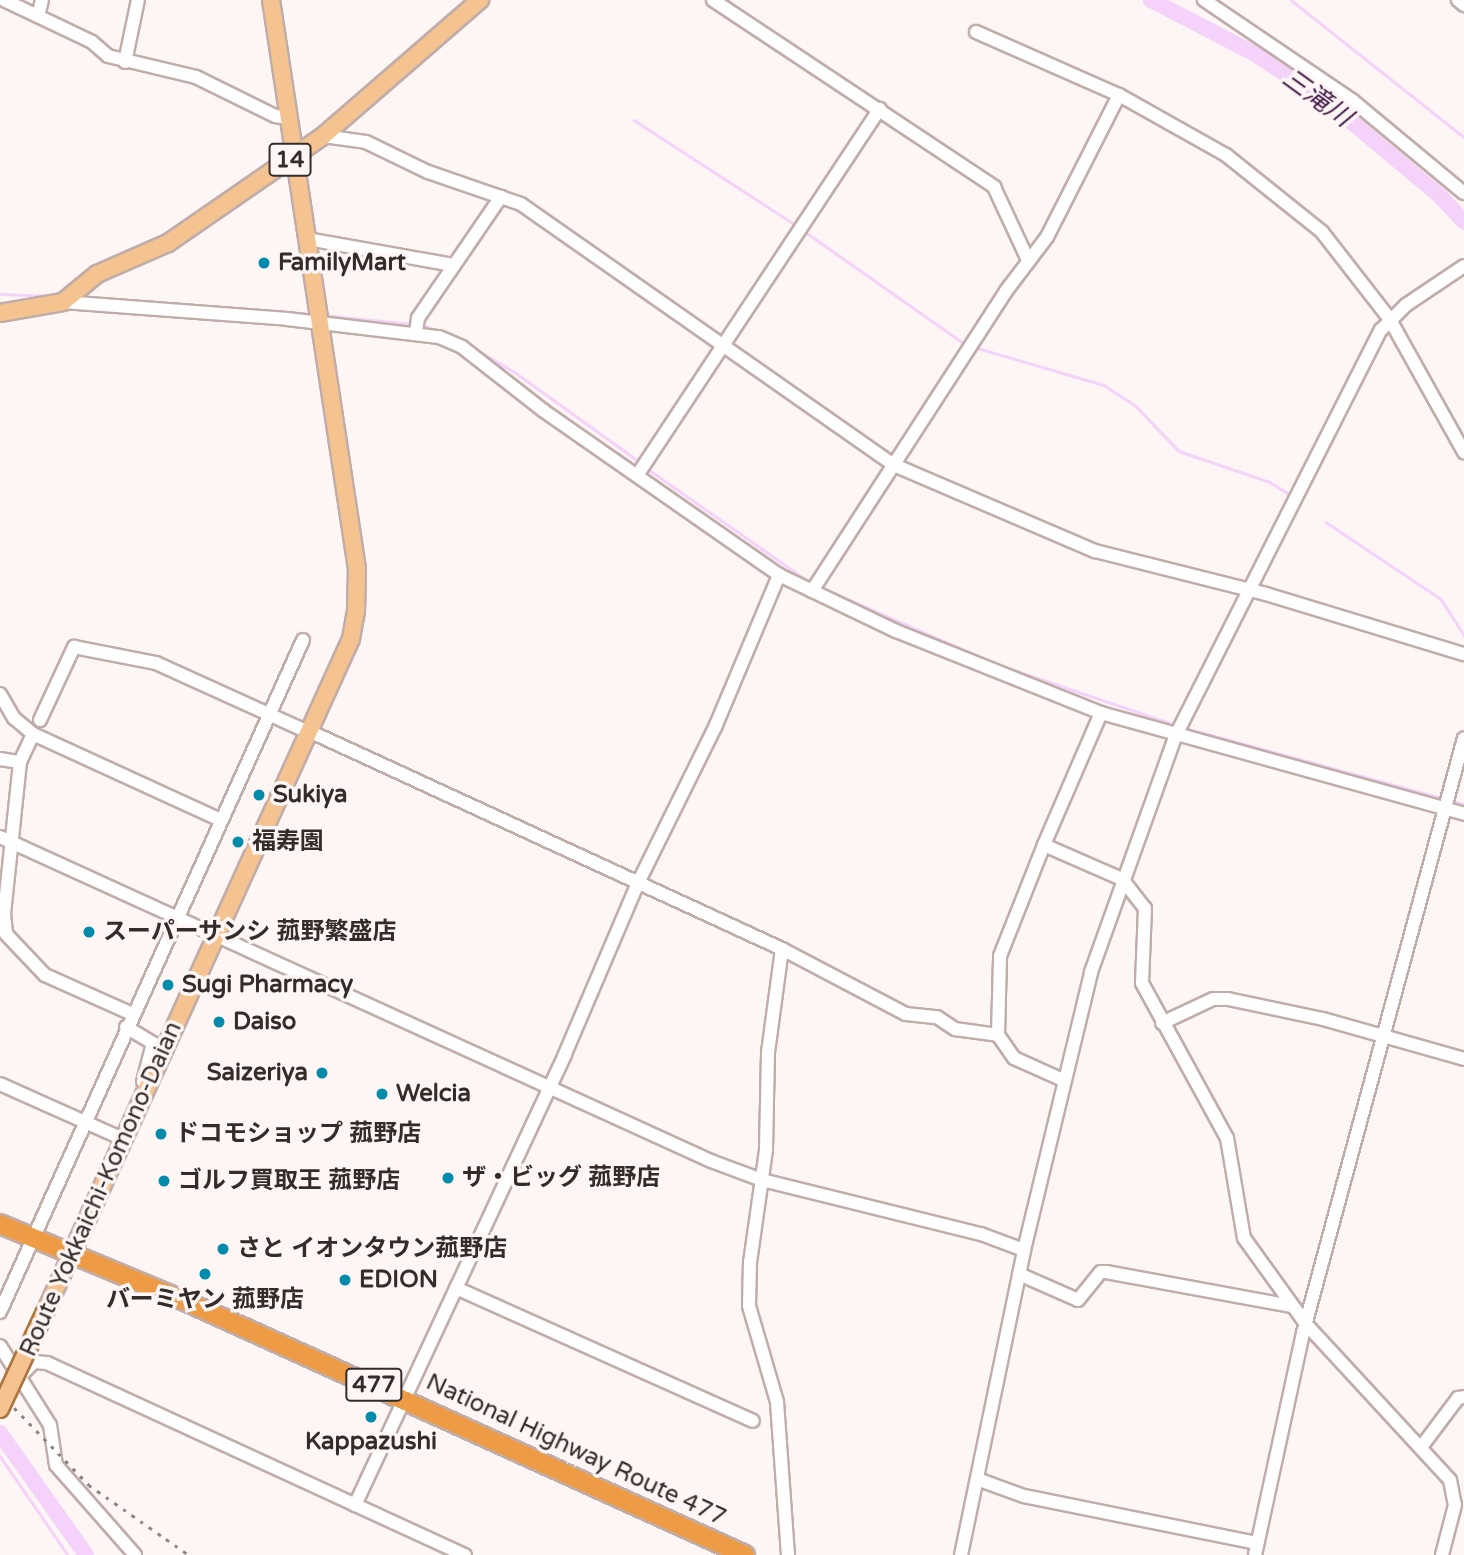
<!DOCTYPE html>
<meta charset="utf-8">
<style>
body{margin:0}
#map{position:relative;width:1464px;height:1555px;overflow:hidden;background:#fef6f5;font-family:"Varela Round","Noto Sans JP",sans-serif}
div>[style]{position:absolute}
[style*='--x']{left:calc(var(--x)*1px);top:calc(var(--y)*1px);width:calc(var(--w)*1px);rotate:calc(var(--a)*1deg)}
.stream>*{height:2.5px;margin:-1.25px;padding:0 1.25px;transform-origin:1.25px;border-radius:1.25px;background:#f4d2f9}
.river>*{height:16px;margin:-8px;padding:0 8px;transform-origin:8px;border-radius:8px;background:#f4d2f9}
.roads{filter:drop-shadow(2px 0 #c0adaa) drop-shadow(-2px 0 #c0adaa) drop-shadow(0 2px #c0adaa) drop-shadow(0 -2px #c0adaa)}
.minor>*{height:12px;margin:-6px;padding:0 6px;transform-origin:6px;border-radius:6px;background:#fff}
.major>*{height:16px;margin:-8px;padding:0 8px;transform-origin:8px;border-radius:8px;background:#f5c390}
.highway>*{height:18px;margin:-9px;padding:0 9px;transform-origin:9px;border-radius:9px;background:#ee9b46}
.rail>*{height:2.5px;margin-top:-1.25px;transform-origin:0;background:repeating-linear-gradient(90deg,#8d8584 0 3.5px,transparent 0 10.5px)}
.bridges{filter:drop-shadow(2px 0 #ad743d) drop-shadow(-2px 0 #ad743d) drop-shadow(0 2px #ad743d) drop-shadow(0 -2px #ad743d)}
.major-bridge>*{height:16px;margin:-8px;padding:0 8px;transform-origin:8px;border-radius:8px;background:#f5c390}
.dots>*{width:19px;height:19px;translate:-50% -50%;box-sizing:border-box;border:4px solid #fef6f5;border-radius:50%}
span{translate:-50% -50%;white-space:nowrap;text-align:center;line-height:1.15;-webkit-text-stroke:7px #fef6f5;paint-order:stroke}
.shield-label span{padding:2px 5px;background:#fef6f5;border:2px solid;border-radius:5px;-webkit-text-stroke-width:0}
.shield-label{font-size:23px;color:#332c2b;font-weight:700}
.poi-label{font-size:24px;color:#332c2b;font-weight:700}
.left{translate:0 -50%;text-align:left}
.right{translate:-100% -50%;text-align:right}
.street-label{font-size:24px;color:#332c2b}
.water-label{font-size:26px;color:#401746;font-style:italic}
</style>
<div id="map">
<div class="stream">
<div style="--x:1291;--y:0;--w:221;--a:38.4"></div>
<div style="--x:634;--y:120;--w:197;--a:33"></div>
<div style="--x:804;--y:231;--w:197;--a:35.1"></div>
<div style="--x:0;--y:294;--w:56;--a:2"></div>
<div style="--x:104;--y:299;--w:211;--a:4.1"></div>
<div style="--x:324;--y:315;--w:88;--a:5.8"></div>
<div style="--x:422;--y:325;--w:28;--a:19"></div>
<div style="--x:464;--y:342;--w:61;--a:30.8"></div>
<div style="--x:516;--y:373;--w:153;--a:35.7"></div>
<div style="--x:974;--y:347;--w:135;--a:16.3"></div>
<div style="--x:1104;--y:385;--w:38;--a:33"></div>
<div style="--x:1136;--y:406;--w:62;--a:46.3"></div>
<div style="--x:1179;--y:451;--w:96;--a:18.8"></div>
<div style="--x:1270;--y:482;--w:22;--a:32"></div>
<div style="--x:648;--y:469;--w:199;--a:35"></div>
<div style="--x:1326;--y:522;--w:138;--a:33.8"></div>
<div style="--x:1441;--y:599;--w:43;--a:57.4"></div>
<div style="--x:820;--y:587;--w:192;--a:23.6"></div>
<div style="--x:996;--y:664;--w:190;--a:18.7"></div>
<div style="--x:1185;--y:728;--w:266;--a:15.2"></div>
<div style="--x:1452;--y:801;--w:12;--a:14"></div>
<div style="--x:0;--y:1456;--w:120;--a:55.5"></div>
</div>
<div class="river">
<div style="--x:1151;--y:0;--w:117;--a:27.4"></div>
<div style="--x:1255;--y:54;--w:89;--a:33.5"></div>
<div style="--x:1329;--y:103;--w:145;--a:40"></div>
<div style="--x:1440;--y:196;--w:35;--a:47"></div>
<div style="--x:0;--y:1433;--w:149;--a:54.8"></div>
</div>
<div class="roads">
<div class="minor">
<div style="--x:4;--y:0;--w:98;--a:25.5"></div>
<div style="--x:92;--y:42;--w:21;--a:41"></div>
<div style="--x:108;--y:56;--w:90;--a:13.4"></div>
<div style="--x:196;--y:77;--w:88;--a:26.3"></div>
<div style="--x:275;--y:116;--w:13;--a:9"></div>
<div style="--x:713;--y:0;--w:338;--a:33.6"></div>
<div style="--x:994;--y:187;--w:81;--a:65"></div>
<div style="--x:1204;--y:0;--w:180;--a:34.1"></div>
<div style="--x:1353;--y:101;--w:144;--a:39.7"></div>
<div style="--x:1458;--y:0;--w:8;--a:40"></div>
<div style="--x:38;--y:16;--w:16;--a:-76"></div>
<div style="--x:976;--y:32;--w:156;--a:23.8"></div>
<div style="--x:1119;--y:95;--w:123;--a:29.3"></div>
<div style="--x:1226;--y:155;--w:123;--a:38.7"></div>
<div style="--x:1322;--y:232;--w:109;--a:52.1"></div>
<div style="--x:1389;--y:318;--w:154;--a:60.8"></div>
<div style="--x:125;--y:62;--w:63;--a:-78.2"></div>
<div style="--x:323;--y:136;--w:43;--a:7.9"></div>
<div style="--x:366;--y:142;--w:69;--a:25.8"></div>
<div style="--x:428;--y:172;--w:98;--a:19"></div>
<div style="--x:521;--y:204;--w:455;--a:35"></div>
<div style="--x:894;--y:465;--w:219;--a:23.2"></div>
<div style="--x:1095;--y:551;--w:176;--a:14.1"></div>
<div style="--x:1266;--y:594;--w:207;--a:16.9"></div>
<div style="--x:307;--y:239;--w:148;--a:10.1"></div>
<div style="--x:63;--y:302;--w:225;--a:4.3"></div>
<div style="--x:287;--y:319;--w:153;--a:6.8"></div>
<div style="--x:439;--y:337;--w:25;--a:23"></div>
<div style="--x:462;--y:347;--w:104;--a:38"></div>
<div style="--x:544;--y:411;--w:287;--a:34.9"></div>
<div style="--x:779;--y:575;--w:130;--a:25.6"></div>
<div style="--x:896;--y:631;--w:221;--a:21.8"></div>
<div style="--x:1101;--y:713;--w:377;--a:15.5"></div>
<div style="--x:416;--y:332;--w:14;--a:-82"></div>
<div style="--x:418;--y:318;--w:147;--a:-55.6"></div>
<div style="--x:638;--y:474;--w:438;--a:-56.5"></div>
<div style="--x:812;--y:591;--w:357;--a:-57.1"></div>
<div style="--x:1006;--y:291;--w:68;--a:-52.8"></div>
<div style="--x:1047;--y:237;--w:159;--a:-63.1"></div>
<div style="--x:0;--y:694;--w:28;--a:60"></div>
<div style="--x:14;--y:718;--w:25;--a:40"></div>
<div style="--x:33;--y:734;--w:207;--a:24.6"></div>
<div style="--x:1101;--y:713;--w:144;--a:113.4"></div>
<div style="--x:1044;--y:845;--w:85;--a:23.6"></div>
<div style="--x:1122;--y:879;--w:37;--a:52"></div>
<div style="--x:1145;--y:908;--w:75;--a:92.3"></div>
<div style="--x:1142;--y:983;--w:177;--a:61.3"></div>
<div style="--x:1227;--y:1138;--w:101;--a:80.4"></div>
<div style="--x:1244;--y:1238;--w:106;--a:54.2"></div>
<div style="--x:1306;--y:1324;--w:212;--a:47.3"></div>
<div style="--x:1450;--y:1480;--w:25;--a:79"></div>
<div style="--x:1455;--y:1505;--w:52;--a:104.6"></div>
<div style="--x:40;--y:720;--w:81;--a:-65"></div>
<div style="--x:74;--y:647;--w:84;--a:11"></div>
<div style="--x:156;--y:663;--w:167;--a:24.4"></div>
<div style="--x:309;--y:731;--w:521;--a:24.74"></div>
<div style="--x:782;--y:949;--w:140;--a:27.7"></div>
<div style="--x:906;--y:1014;--w:31;--a:6"></div>
<div style="--x:937;--y:1017;--w:22;--a:34"></div>
<div style="--x:955;--y:1029;--w:43;--a:7.9"></div>
<div style="--x:998;--y:1035;--w:28;--a:55"></div>
<div style="--x:1014;--y:1058;--w:54;--a:24.2"></div>
<div style="--x:0;--y:759;--w:20;--a:9"></div>
<div style="--x:20;--y:762;--w:31;--a:-65"></div>
<div style="--x:20;--y:762;--w:153;--a:96"></div>
<div style="--x:4;--y:914;--w:20;--a:84"></div>
<div style="--x:6;--y:934;--w:57;--a:46.4"></div>
<div style="--x:45;--y:975;--w:95;--a:24.1"></div>
<div style="--x:0;--y:837;--w:781;--a:24.5"></div>
<div style="--x:711;--y:1161;--w:54;--a:20.4"></div>
<div style="--x:762;--y:1180;--w:226;--a:13.9"></div>
<div style="--x:981;--y:1234;--w:46;--a:20.4"></div>
<div style="--x:782;--y:949;--w:105;--a:97.7"></div>
<div style="--x:768;--y:1053;--w:97;--a:91.2"></div>
<div style="--x:766;--y:1150;--w:113;--a:98.1"></div>
<div style="--x:750;--y:1262;--w:44;--a:91.3"></div>
<div style="--x:749;--y:1306;--w:100;--a:73.7"></div>
<div style="--x:777;--y:1402;--w:153;--a:85.9"></div>
<div style="--x:1162;--y:1023;--w:56;--a:-25.2"></div>
<div style="--x:1213;--y:999;--w:15;--a:0"></div>
<div style="--x:1228;--y:999;--w:97;--a:11.9"></div>
<div style="--x:1323;--y:1019;--w:147;--a:15.8"></div>
<div style="--x:126;--y:1027;--w:31;--a:31"></div>
<div style="--x:153;--y:1043;--w:40;--a:104.4"></div>
<div style="--x:998;--y:1035;--w:79;--a:-88.5"></div>
<div style="--x:1000;--y:956;--w:119;--a:-68.4"></div>
<div style="--x:0;--y:1084;--w:135;--a:24.1"></div>
<div style="--x:1019;--y:1274;--w:64;--a:23.8"></div>
<div style="--x:1078;--y:1300;--w:36;--a:-51"></div>
<div style="--x:1101;--y:1272;--w:5;--a:0"></div>
<div style="--x:1106;--y:1272;--w:189;--a:10.4"></div>
<div style="--x:456;--y:1288;--w:325;--a:24.1"></div>
<div style="--x:0;--y:1312;--w:737;--a:-65.73"></div>
<div style="--x:0;--y:1346;--w:93;--a:57.7"></div>
<div style="--x:50;--y:1425;--w:40;--a:81.5"></div>
<div style="--x:56;--y:1465;--w:120;--a:48.7"></div>
<div style="--x:21;--y:1375;--w:18;--a:-45"></div>
<div style="--x:34;--y:1362;--w:13;--a:4"></div>
<div style="--x:47;--y:1363;--w:460;--a:24.7"></div>
<div style="--x:1422;--y:1446;--w:60;--a:-53.1"></div>
<div style="--x:1458;--y:1398;--w:6;--a:-9"></div>
<div style="--x:977;--y:1479;--w:50;--a:19.9"></div>
<div style="--x:1024;--y:1496;--w:238;--a:11.4"></div>
<div style="--x:355;--y:1505;--w:497;--a:-65"></div>
<div style="--x:565;--y:1054;--w:186;--a:-66.9"></div>
<div style="--x:638;--y:883;--w:176;--a:-63.7"></div>
<div style="--x:716;--y:725;--w:163;--a:-67.2"></div>
<div style="--x:961;--y:1555;--w:311;--a:-78.3"></div>
<div style="--x:1024;--y:1250;--w:286;--a:-76.4"></div>
<div style="--x:1091;--y:972;--w:252;--a:-70.3"></div>
<div style="--x:1176;--y:735;--w:454;--a:-63.2"></div>
<div style="--x:1381;--y:330;--w:35;--a:-45"></div>
<div style="--x:1406;--y:305;--w:70;--a:-33.9"></div>
<div style="--x:1255;--y:1555;--w:227;--a:-77.8"></div>
<div style="--x:1303;--y:1333;--w:616;--a:-74.86"></div>
</div>
<div class="major">
<div style="--x:0;--y:313;--w:64;--a:-9.9"></div>
<div style="--x:63;--y:302;--w:44;--a:-39.5"></div>
<div style="--x:97;--y:274;--w:77;--a:-23.6"></div>
<div style="--x:168;--y:243;--w:188;--a:-34.6"></div>
<div style="--x:323;--y:136;--w:208;--a:-40.9"></div>
<div style="--x:46;--y:1310;--w:737;--a:-65.56"></div>
<div style="--x:351;--y:639;--w:27;--a:-80"></div>
<div style="--x:356;--y:612;--w:43;--a:-88.7"></div>
<div style="--x:357;--y:569;--w:575;--a:-98.59"></div>
</div>
<div class="highway">
<div style="--x:0;--y:1224;--w:200;--a:22.6"></div>
<div style="--x:185;--y:1301;--w:615;--a:24.4"></div>
</div>
</div>
<div class="rail">
<div style="--x:0;--y:1393;--w:128;--a:45.9"></div>
<div style="--x:89;--y:1485;--w:122;--a:35"></div>
</div>
<div class="bridges">
<div class="major-bridge">
<div style="--x:0;--y:1409;--w:109;--a:-65.1"></div>
</div>
</div>
<div class="dots">
<div style="left:264px;top:263px;background:#038bab"></div>
<div style="left:259px;top:795px;background:#038bab"></div>
<div style="left:238px;top:842px;background:#038bab"></div>
<div style="left:89px;top:932px;background:#038bab"></div>
<div style="left:168px;top:985px;background:#038bab"></div>
<div style="left:219px;top:1022px;background:#038bab"></div>
<div style="left:322px;top:1073px;background:#038bab"></div>
<div style="left:382px;top:1094px;background:#038bab"></div>
<div style="left:161px;top:1134px;background:#038bab"></div>
<div style="left:448px;top:1178px;background:#038bab"></div>
<div style="left:164px;top:1181px;background:#038bab"></div>
<div style="left:223px;top:1249px;background:#038bab"></div>
<div style="left:205px;top:1274px;background:#038bab"></div>
<div style="left:345px;top:1280px;background:#038bab"></div>
<div style="left:371px;top:1417px;background:#038bab"></div>
</div>
<div class="shield-label">
<span style="left:290px;top:160px">14</span>
<span style="left:374px;top:1385px">477</span>
</div>
<div class="poi-label">
<span class="left" style="left:278px;top:263px">FamilyMart</span>
<span class="left" style="left:273px;top:795px">Sukiya</span>
<span class="left" style="left:252px;top:842px">福寿園</span>
<span class="left" style="left:103px;top:932px">スーパーサンシ 菰野繁盛店</span>
<span class="left" style="left:182px;top:985px">Sugi Pharmacy</span>
<span class="left" style="left:233px;top:1022px">Daiso</span>
<span class="right" style="left:308px;top:1073px">Saizeriya</span>
<span class="left" style="left:396px;top:1094px">Welcia</span>
<span class="left" style="left:175px;top:1134px">ドコモショップ 菰野店</span>
<span class="left" style="left:462px;top:1178px">ザ・ビッグ 菰野店</span>
<span class="left" style="left:178px;top:1181px">ゴルフ買取王 菰野店</span>
<span class="left" style="left:237px;top:1249px">さと イオンタウン菰野店</span>
<span class="left" style="left:359px;top:1280px">EDION</span>
<span style="left:205px;top:1300px">バーミヤン 菰野店</span>
<span style="left:371px;top:1442px">Kappazushi</span>
</div>
<div class="street-label">
<span style="left:101px;top:1189px;rotate:-66deg">Route Yokkaichi-Komono-Daian</span>
<span style="left:576px;top:1450px;rotate:25deg">National Highway Route 477</span>
</div>
<div class="water-label">
<span style="left:1317px;top:98px;rotate:36deg">三滝川</span>
</div>
</div>
